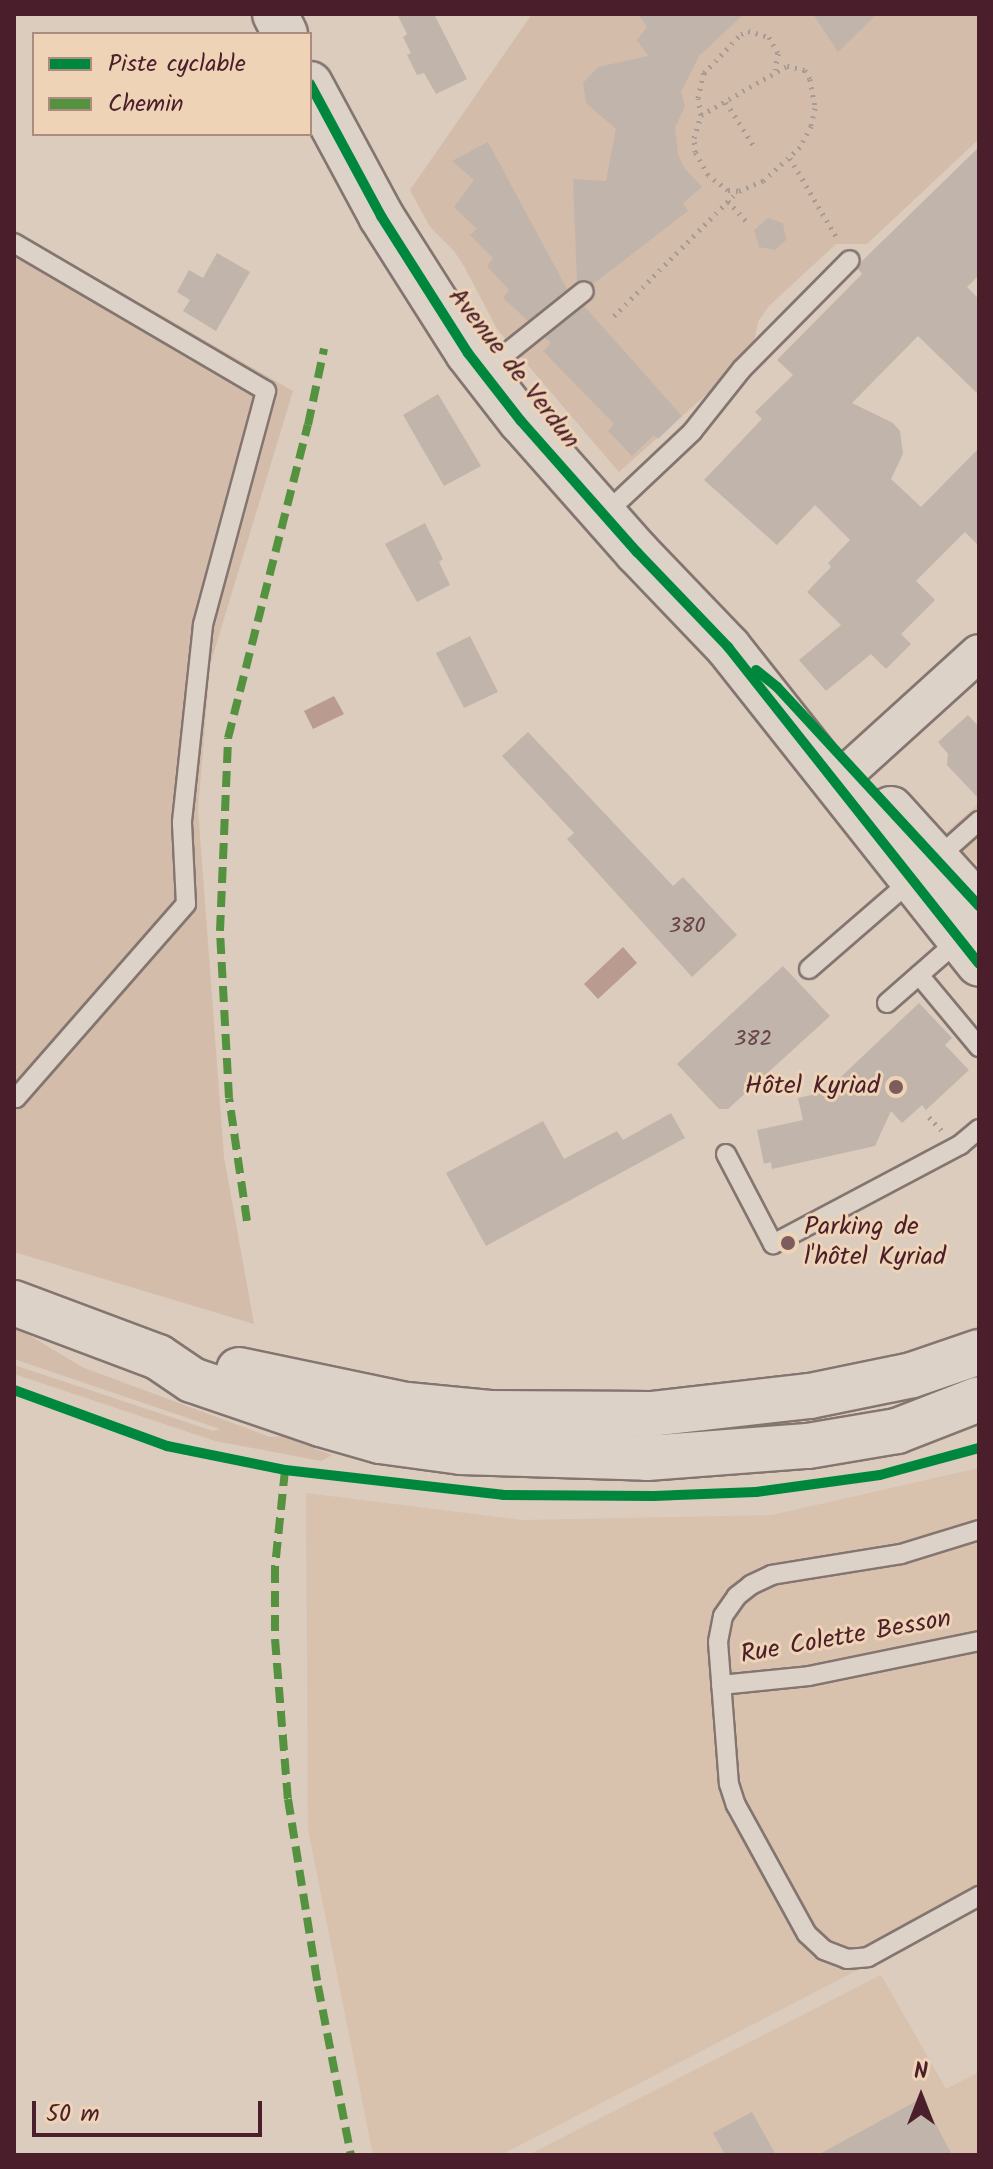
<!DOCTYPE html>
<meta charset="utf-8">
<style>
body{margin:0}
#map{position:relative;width:993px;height:2169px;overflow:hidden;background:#dbccbd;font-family:Kalam,sans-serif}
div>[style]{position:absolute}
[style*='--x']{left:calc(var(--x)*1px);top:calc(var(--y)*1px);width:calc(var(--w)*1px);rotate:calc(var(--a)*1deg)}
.built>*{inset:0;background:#d8c1ad}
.green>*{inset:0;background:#d4bcaa}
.water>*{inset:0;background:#b99c8f}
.building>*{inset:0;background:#c1b4aa}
.path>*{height:5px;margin-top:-2.5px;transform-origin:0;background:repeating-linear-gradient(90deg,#a79b94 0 2px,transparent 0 8px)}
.roads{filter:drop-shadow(2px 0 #847570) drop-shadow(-2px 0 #847570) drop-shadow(0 2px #847570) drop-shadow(0 -2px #847570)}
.lane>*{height:18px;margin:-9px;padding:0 9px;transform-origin:9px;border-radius:9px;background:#dcd2c7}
.street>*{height:36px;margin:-18px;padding:0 18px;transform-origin:18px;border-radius:18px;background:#dcd2c7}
.secondary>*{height:44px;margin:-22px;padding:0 22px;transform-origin:22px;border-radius:22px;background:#dcd2c7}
.primary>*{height:44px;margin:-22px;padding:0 22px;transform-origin:22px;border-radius:22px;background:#dcd2c7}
.quiet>*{height:8px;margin-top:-4px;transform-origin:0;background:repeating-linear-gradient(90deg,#549240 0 16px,transparent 0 24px)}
.cycleway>*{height:10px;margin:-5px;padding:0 5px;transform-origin:5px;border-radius:5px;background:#00873e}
.dots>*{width:22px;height:22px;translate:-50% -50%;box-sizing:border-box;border:4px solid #efd3b6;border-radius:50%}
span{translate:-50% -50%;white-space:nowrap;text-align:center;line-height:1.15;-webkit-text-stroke:6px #efd3b6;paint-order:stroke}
.number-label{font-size:22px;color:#68444b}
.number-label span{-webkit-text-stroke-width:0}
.street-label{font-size:26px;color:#4a1f2b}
.poi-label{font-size:26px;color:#4a1f2b}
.right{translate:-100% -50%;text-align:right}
.left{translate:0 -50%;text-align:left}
.frame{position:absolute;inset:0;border:16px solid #4a1f2b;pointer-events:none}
.legend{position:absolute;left:32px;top:32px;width:280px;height:104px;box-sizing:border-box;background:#efd3b6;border:2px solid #ad8b7e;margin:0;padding:10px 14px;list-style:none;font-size:24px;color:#4a1f2b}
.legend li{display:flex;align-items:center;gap:16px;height:40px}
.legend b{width:40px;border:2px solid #ad8b7e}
.north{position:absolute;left:881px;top:2057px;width:80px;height:80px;-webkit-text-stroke:6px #efd3b6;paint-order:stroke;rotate:0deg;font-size:22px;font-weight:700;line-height:32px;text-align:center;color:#4a1f2b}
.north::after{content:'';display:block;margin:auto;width:28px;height:36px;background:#4a1f2b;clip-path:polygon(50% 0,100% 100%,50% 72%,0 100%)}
.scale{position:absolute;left:32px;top:2101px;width:230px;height:36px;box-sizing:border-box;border:4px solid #4a1f2b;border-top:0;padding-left:10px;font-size:24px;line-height:28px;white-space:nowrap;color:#4a1f2b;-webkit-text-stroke:6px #efd3b6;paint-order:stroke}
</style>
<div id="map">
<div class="built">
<div style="clip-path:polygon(979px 803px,979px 866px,944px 834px)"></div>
<div style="clip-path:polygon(979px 1468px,979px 1907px,501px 2155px,373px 2155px,308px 1829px,306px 1493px,523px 1520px,772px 1515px)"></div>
<div style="clip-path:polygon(881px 1975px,946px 2089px,979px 2072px,979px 2155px,528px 2155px)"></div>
</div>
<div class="green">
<div style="clip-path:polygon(532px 14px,979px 14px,979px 139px,867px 244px,836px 244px,769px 306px,758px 322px,754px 342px,708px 393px,619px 472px,497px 329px,465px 268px,454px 251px,430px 227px,410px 190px)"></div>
<div style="clip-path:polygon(14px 230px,293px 391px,210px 665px,198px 809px,224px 1157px,254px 1324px,14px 1252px)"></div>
<div style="clip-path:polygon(14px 1326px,82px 1367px,270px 1437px,299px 1435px,318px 1440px,315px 1449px,332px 1455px,321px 1461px,215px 1441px,14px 1374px,14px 1365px,213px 1431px,220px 1429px,14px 1359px)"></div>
</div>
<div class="water">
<div style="clip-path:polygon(334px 696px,344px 714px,313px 729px,304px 711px)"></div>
<div style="clip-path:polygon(623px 947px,637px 963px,598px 999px,584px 984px)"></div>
</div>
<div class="building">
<div style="clip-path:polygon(397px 14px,434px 14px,467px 79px,436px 94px,424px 73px,417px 75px,407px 55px,411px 53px,403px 37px,407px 34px)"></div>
<div style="clip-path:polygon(638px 14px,744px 14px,699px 56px,681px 92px,685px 106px,675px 127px,678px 155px,685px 169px,702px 187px,683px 203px,688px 211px,593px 284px,588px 280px,577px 282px,573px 179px,606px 181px,616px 129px,586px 103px,583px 83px,598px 67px,648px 56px,637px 40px,647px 27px)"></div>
<div style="clip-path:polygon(813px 14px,877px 14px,838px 52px)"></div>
<div style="clip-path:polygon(488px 142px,567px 289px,528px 321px,503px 298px,509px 290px,487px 266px,493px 258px,470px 235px,477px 229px,454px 207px,474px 180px,452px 161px)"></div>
<div style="clip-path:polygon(979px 147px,979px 275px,967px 287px,979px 299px,979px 395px,918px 336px,852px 403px,893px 423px,900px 431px,903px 454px,891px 479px,921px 507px,979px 448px,979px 546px,965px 532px,916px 581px,935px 600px,901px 634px,911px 644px,886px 669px,871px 654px,826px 691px,799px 660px,841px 625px,807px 592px,831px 567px,828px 563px,850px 540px,815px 505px,777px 545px,704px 480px,762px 419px,755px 412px,793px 375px,777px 360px,862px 274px,858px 269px,862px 261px)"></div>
<div style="clip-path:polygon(768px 218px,783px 223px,786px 240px,775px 250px,759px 247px,754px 230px)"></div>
<div style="clip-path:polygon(217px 253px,250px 272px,216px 331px,183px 311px,190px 300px,177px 292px,189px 270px,203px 278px)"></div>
<div style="clip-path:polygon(584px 306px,682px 416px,658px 439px,654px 435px,632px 456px,608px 431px,614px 424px,543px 351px,551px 343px,545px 338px)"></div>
<div style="clip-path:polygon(438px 394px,481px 466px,444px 486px,403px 415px)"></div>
<div style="clip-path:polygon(425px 523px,443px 559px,439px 562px,450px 585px,417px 602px,385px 544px)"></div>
<div style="clip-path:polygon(470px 636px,498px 692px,464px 708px,436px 653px)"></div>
<div style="clip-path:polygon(968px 715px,979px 727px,979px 799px,947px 765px,948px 754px,938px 742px)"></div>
<div style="clip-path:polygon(528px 732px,673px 886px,683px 877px,737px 935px,692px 977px,567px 839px,574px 833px,502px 756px)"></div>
<div style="clip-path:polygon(783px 966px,830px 1016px,728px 1109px,719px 1109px,677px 1064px)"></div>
<div style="clip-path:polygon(919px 1003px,952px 1038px,945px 1045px,969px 1070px,926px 1110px,922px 1105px,902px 1123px,891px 1111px,875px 1146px,772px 1169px,771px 1162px,764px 1164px,757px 1130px,803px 1120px,798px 1098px,825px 1092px)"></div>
<div style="clip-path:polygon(671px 1113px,685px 1138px,486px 1246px,446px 1173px,543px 1121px,564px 1159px,617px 1131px,623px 1140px)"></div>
<div style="clip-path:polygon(922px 2098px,952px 2155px,818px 2155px)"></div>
<div style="clip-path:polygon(752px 2112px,776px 2155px,725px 2155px,713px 2133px)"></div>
</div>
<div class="path">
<div style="--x:787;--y:66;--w:18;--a:13"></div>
<div style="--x:805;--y:70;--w:10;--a:61"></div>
<div style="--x:810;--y:79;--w:29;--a:80"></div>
<div style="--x:815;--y:108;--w:18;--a:103"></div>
<div style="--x:811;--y:126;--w:24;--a:118"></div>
<div style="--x:800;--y:147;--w:50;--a:137.4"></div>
<div style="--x:763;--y:181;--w:27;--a:158"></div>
<div style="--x:738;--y:191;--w:10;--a:-174"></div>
<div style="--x:728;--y:190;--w:25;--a:-143"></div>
<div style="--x:708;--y:175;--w:26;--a:-119"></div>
<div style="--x:695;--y:152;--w:14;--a:-94"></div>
<div style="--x:694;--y:138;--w:24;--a:-73"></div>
<div style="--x:701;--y:115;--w:99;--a:-29.7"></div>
<div style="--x:726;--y:102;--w:54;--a:57.8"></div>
<div style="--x:701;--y:115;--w:17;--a:-100"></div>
<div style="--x:698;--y:98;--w:26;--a:-77"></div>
<div style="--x:704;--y:73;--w:54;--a:-46.5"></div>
<div style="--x:741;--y:34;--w:8;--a:-23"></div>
<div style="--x:748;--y:31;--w:22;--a:16"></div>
<div style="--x:769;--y:37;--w:18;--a:61"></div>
<div style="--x:778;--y:53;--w:17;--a:100"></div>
<div style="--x:790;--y:158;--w:95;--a:59.7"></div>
<div style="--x:728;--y:201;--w:31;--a:48"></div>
<div style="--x:614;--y:316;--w:176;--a:-45.2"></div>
<div style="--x:929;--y:1117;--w:19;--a:47"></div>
</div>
<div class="roads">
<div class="lane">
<div style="--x:14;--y:243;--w:292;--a:30.4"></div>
<div style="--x:266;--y:391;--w:242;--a:105.1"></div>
<div style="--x:203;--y:625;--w:199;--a:96.1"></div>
<div style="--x:182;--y:823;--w:81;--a:87.2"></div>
<div style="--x:186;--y:904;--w:258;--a:131.2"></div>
<div style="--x:16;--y:1098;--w:3;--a:-135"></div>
<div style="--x:483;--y:372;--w:129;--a:-38.7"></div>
<div style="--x:604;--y:515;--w:121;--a:-43.3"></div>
<div style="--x:692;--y:432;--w:80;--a:-51.6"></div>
<div style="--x:742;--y:369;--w:153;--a:-45.3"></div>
<div style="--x:935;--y:860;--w:59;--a:-41.6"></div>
<div style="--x:809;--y:969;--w:138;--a:-40.9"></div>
<div style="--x:919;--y:975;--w:94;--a:50.2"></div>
<div style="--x:887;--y:1003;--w:97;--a:-41.2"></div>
<div style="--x:726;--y:1154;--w:102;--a:62.4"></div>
<div style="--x:773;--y:1244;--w:212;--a:-27.9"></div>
<div style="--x:960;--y:1145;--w:25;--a:-40"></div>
<div style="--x:979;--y:1530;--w:82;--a:162.9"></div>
<div style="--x:901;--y:1554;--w:131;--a:170.8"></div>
<div style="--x:772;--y:1575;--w:23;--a:155"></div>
<div style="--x:751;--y:1585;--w:18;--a:142"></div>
<div style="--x:737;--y:1596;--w:24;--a:125"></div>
<div style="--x:723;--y:1616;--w:26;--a:101"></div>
<div style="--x:718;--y:1642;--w:142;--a:85.6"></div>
<div style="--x:729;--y:1784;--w:22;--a:72"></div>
<div style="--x:736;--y:1805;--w:147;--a:61.2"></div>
<div style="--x:807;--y:1934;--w:23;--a:43"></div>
<div style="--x:824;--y:1950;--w:25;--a:21"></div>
<div style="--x:847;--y:1959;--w:21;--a:-5"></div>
<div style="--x:868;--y:1957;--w:127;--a:-28.8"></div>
<div style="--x:721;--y:1685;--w:88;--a:-5.8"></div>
<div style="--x:809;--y:1676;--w:174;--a:-11.6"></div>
</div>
<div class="street">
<div style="--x:852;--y:768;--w:171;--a:-42.2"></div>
</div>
<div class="secondary">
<div style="--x:275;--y:14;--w:22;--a:63"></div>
<div style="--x:310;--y:84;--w:150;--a:61.7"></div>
<div style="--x:381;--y:216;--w:162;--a:57.6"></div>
<div style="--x:468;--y:353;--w:86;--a:52.1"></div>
<div style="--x:521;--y:421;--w:175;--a:48.5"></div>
<div style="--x:637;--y:552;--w:132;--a:46.2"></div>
<div style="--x:728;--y:647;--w:404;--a:51.6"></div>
<div style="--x:891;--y:809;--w:131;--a:47.8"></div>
</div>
<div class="primary">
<div style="--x:14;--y:1303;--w:154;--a:20.6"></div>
<div style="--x:158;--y:1357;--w:41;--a:34.1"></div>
<div style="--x:192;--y:1380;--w:136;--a:18.8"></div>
<div style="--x:321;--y:1424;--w:61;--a:16.1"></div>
<div style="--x:380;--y:1441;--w:82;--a:7.7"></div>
<div style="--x:461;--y:1452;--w:186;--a:1.8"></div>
<div style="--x:647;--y:1458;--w:161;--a:-4.3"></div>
<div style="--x:808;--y:1446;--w:90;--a:-9.6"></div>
<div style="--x:897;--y:1431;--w:88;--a:-21.3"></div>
<div style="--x:239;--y:1370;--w:172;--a:11.8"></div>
<div style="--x:407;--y:1405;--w:83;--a:5.5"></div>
<div style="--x:490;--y:1413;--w:161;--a:0.4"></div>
<div style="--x:651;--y:1414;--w:160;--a:-6.5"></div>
<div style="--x:810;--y:1396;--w:104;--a:-11.6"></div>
<div style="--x:912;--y:1375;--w:71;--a:-18.9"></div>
</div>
</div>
<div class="quiet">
<div style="--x:247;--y:1221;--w:124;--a:-98.3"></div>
<div style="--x:229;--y:1098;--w:167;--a:-93.1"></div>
<div style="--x:220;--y:931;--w:193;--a:-87.6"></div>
<div style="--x:228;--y:738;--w:323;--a:-75.7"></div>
<div style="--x:308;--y:425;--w:78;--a:-78.1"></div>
<div style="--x:285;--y:1470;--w:98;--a:95.9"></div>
<div style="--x:275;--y:1567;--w:72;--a:90"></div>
<div style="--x:275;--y:1639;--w:161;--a:85.4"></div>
<div style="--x:288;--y:1799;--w:189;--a:80.9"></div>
<div style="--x:318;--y:1986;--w:172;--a:79"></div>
</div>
<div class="cycleway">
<div style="--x:310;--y:84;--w:150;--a:61.7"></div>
<div style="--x:381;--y:216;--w:162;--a:57.6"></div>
<div style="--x:468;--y:353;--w:86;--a:52.1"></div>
<div style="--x:521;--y:421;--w:175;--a:48.5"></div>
<div style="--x:637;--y:552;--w:132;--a:46.2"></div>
<div style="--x:728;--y:647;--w:404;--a:51.6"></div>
<div style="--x:756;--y:670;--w:27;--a:39"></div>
<div style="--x:777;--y:687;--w:298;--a:47.3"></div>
<div style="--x:14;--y:1390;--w:163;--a:20.1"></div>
<div style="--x:167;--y:1446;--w:120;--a:11.5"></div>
<div style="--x:285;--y:1470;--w:219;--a:6.5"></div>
<div style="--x:503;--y:1495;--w:151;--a:0.4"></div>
<div style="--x:654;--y:1496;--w:102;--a:-2.2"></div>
<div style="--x:756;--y:1492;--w:125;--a:-7.8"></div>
<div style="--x:880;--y:1475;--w:103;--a:-15.3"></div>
</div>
<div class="dots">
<div style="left:896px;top:1087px;background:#7d5c5e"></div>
<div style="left:788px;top:1243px;background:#7d5c5e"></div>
</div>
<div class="number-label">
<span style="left:687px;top:927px">380</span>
<span style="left:753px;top:1040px">382</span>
</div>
<div class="street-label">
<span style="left:513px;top:369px;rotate:52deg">Avenue de Verdun</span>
<span style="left:846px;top:1638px;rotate:-10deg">Rue Colette Besson</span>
</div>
<div class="poi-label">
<span class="right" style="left:880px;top:1087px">Hôtel Kyriad</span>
<span class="left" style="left:804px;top:1243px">Parking de<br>l'hôtel Kyriad</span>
</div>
<div class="frame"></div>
<ul class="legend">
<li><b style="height:10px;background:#00873e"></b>Piste cyclable</li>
<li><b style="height:10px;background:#549240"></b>Chemin</li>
</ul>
<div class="north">N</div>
<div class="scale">50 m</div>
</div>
